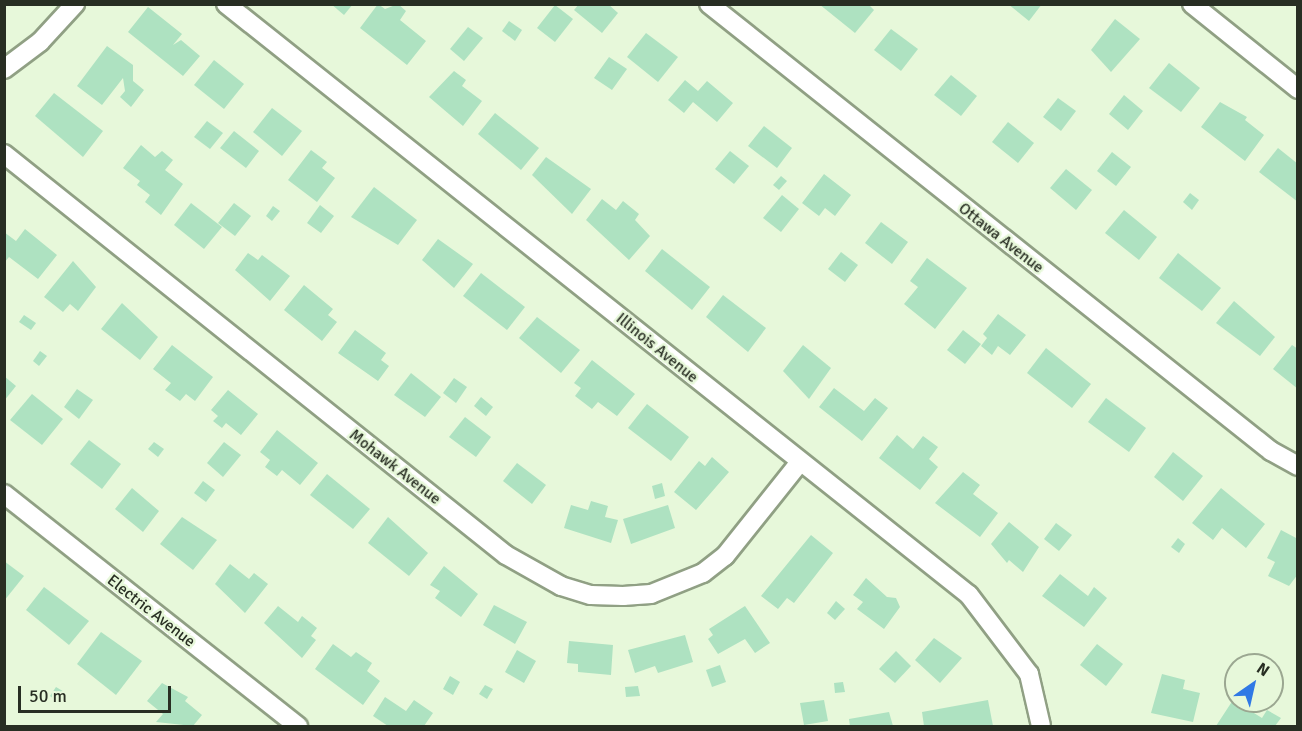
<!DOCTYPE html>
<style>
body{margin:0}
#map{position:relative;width:1302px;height:731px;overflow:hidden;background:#e7f8da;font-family:Signika,sans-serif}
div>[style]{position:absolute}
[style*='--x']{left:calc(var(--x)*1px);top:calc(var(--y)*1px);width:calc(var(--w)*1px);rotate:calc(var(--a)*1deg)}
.building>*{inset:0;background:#aee2c1}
.roads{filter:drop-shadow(2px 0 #90a084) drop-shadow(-2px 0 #90a084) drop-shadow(0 2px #90a084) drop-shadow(0 -2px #90a084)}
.street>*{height:18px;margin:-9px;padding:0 9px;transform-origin:9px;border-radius:9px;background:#fff}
span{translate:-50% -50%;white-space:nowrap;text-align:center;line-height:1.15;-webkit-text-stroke:5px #e7f8da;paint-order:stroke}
.street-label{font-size:16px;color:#282e23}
.frame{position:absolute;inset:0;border:6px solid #282e23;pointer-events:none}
.north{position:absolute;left:1224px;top:653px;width:60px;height:60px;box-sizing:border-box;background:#e7f8da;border:2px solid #9ba791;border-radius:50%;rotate:34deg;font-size:16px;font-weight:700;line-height:24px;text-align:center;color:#282e23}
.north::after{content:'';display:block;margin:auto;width:21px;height:27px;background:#3079e5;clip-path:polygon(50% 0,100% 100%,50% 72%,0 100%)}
.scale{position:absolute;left:18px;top:686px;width:153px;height:27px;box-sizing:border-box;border:3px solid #282e23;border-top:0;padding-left:8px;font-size:18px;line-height:21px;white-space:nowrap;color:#282e23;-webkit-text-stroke:4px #e7f8da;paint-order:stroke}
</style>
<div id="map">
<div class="building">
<div style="clip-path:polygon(331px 4px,353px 4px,344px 15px)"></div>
<div style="clip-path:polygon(378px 4px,385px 9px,398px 4px,406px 11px,400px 20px,426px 41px,407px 65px,360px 28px)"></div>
<div style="clip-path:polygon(579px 4px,608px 4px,618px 13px,602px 33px,574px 10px)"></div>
<div style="clip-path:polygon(819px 4px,868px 4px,874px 10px,855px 33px)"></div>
<div style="clip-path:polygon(1008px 4px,1042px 4px,1029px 21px)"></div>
<div style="clip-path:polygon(555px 5px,573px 19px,555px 42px,537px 28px)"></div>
<div style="clip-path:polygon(148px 7px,182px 34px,173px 45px,181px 40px,200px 56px,183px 76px,128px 32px)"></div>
<div style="clip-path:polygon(1115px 19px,1140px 39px,1111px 72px,1091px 50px)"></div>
<div style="clip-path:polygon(509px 21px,522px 30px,515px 41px,502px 31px)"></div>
<div style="clip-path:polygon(468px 27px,483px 38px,464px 61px,450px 49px)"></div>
<div style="clip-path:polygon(891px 29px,918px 49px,901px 71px,874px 50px)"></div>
<div style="clip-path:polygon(646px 33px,678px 57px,658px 82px,627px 57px)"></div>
<div style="clip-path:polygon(107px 46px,133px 65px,133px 81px,144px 90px,131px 107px,120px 97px,125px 91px,123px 78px,102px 105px,77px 86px)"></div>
<div style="clip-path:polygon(609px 57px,627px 69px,612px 90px,594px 78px)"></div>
<div style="clip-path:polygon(214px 60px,244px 84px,224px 109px,194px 85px)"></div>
<div style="clip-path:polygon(1169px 63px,1200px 88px,1181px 112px,1149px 88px)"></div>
<div style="clip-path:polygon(454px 71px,466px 80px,462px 86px,482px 101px,463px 126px,429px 97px)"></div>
<div style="clip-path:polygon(951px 75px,977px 96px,961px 116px,934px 95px)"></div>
<div style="clip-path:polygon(685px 80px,698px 91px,707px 81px,733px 103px,717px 122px,693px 102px,684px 113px,668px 100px)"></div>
<div style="clip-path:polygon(54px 93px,103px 131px,83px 157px,35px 116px)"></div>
<div style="clip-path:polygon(1124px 95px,1143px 111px,1128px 130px,1109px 114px)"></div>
<div style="clip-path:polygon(1058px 98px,1076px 111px,1061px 131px,1043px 117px)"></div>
<div style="clip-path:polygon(1220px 102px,1247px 117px,1245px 120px,1264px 135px,1245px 161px,1201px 127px)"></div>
<div style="clip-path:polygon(272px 108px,302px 131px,282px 156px,253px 132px)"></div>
<div style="clip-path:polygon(495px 113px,539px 148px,521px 170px,478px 134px)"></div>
<div style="clip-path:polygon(207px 121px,223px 133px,210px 149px,194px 137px)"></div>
<div style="clip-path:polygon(1008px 122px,1034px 143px,1018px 163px,992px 142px)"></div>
<div style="clip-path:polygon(764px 126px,792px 148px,777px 168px,748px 146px)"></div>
<div style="clip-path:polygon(234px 131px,259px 151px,246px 168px,220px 148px)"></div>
<div style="clip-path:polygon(141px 145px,155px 157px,162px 151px,173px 160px,165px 170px,183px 184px,161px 215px,145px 202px,150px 195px,137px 185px,140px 181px,123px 168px)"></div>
<div style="clip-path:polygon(1278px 148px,1298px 164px,1298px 202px,1259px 172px)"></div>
<div style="clip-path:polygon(311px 150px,327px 162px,322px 168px,335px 178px,317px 202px,288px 180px)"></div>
<div style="clip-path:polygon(730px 151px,749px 166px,734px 184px,715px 169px)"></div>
<div style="clip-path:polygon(1112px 152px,1131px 167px,1116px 186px,1097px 171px)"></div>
<div style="clip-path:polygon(546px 157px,591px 189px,572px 214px,532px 175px)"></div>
<div style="clip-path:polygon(1066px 169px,1092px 190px,1076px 210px,1050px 188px)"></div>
<div style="clip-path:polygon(824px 174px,851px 195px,835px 216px,825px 208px,819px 216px,802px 203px)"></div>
<div style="clip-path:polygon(781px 176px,787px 181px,779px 190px,773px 185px)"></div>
<div style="clip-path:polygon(374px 187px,417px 220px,398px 245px,351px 217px)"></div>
<div style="clip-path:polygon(1190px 193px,1199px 200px,1192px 210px,1183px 202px)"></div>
<div style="clip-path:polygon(782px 195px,799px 209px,781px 232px,763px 218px)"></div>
<div style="clip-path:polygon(602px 199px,616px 210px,623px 201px,639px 214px,635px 220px,650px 236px,629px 260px,586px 220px)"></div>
<div style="clip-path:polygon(191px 203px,222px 227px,204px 249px,174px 225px)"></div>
<div style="clip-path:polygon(234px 203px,251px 216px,235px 236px,218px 223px)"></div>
<div style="clip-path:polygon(320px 205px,334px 216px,321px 233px,307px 223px)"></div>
<div style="clip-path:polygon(273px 206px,280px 211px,272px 221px,266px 216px)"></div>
<div style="clip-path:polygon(1124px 210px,1157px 237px,1139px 260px,1105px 233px)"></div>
<div style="clip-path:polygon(881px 222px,908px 242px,892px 264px,865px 243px)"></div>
<div style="clip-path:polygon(25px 229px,57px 255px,38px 279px,9px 257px,4px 263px,4px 232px,16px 241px)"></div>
<div style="clip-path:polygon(438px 239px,473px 264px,454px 288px,422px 260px)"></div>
<div style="clip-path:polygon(662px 249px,710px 287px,692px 310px,645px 271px)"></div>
<div style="clip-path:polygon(841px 252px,858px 265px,845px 282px,828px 269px)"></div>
<div style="clip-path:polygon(248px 253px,258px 260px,262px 255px,290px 276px,270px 301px,235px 270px)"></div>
<div style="clip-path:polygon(1178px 253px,1221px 288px,1202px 311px,1159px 278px)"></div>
<div style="clip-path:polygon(927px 258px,967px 288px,935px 329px,904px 304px,918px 287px,910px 281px)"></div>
<div style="clip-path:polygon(73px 261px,96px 287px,78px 311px,70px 304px,63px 312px,44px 297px)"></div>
<div style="clip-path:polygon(481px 273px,525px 307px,507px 330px,463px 296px)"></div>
<div style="clip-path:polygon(304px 285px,333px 309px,328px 315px,337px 322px,322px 341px,284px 310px)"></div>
<div style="clip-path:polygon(723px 295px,766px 328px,748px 352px,706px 317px)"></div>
<div style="clip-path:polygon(1234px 301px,1275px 337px,1260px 356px,1216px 323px)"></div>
<div style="clip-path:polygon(122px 303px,158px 337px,140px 360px,101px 329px)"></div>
<div style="clip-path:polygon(998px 314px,1026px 335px,1010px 355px,998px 346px,992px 355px,981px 346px,987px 338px,983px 334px)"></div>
<div style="clip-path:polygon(24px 315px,36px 323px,31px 330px,19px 322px)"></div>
<div style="clip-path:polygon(537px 317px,580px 350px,561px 373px,519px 338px)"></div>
<div style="clip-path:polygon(355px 330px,386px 353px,381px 360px,389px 366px,378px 381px,338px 353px)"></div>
<div style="clip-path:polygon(963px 330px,981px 344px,965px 364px,947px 350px)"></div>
<div style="clip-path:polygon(172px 345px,213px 377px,195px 401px,186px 394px,180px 401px,165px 390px,171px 383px,153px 369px)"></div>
<div style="clip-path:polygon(803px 345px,831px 368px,809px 399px,783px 371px)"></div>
<div style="clip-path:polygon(1292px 345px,1298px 349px,1298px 389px,1273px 369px)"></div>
<div style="clip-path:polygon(1046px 348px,1091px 384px,1072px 408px,1027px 373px)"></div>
<div style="clip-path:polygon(40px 351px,47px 356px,39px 366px,33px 361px)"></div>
<div style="clip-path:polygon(592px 360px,635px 394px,617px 416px,598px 402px,592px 409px,575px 396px,581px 388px,574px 383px)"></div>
<div style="clip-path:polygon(411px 373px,441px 397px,425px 417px,394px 395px)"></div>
<div style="clip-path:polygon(4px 376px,16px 386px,4px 401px)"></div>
<div style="clip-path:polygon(454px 378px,467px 387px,456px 403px,443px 393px)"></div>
<div style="clip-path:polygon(834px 388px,864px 411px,875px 398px,888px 408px,862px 441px,819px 407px)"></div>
<div style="clip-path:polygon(77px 389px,93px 400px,79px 419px,64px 407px)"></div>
<div style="clip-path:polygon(228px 390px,258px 414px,241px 435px,226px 423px,222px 428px,213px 421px,218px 416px,211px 410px)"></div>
<div style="clip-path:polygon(32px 394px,63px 419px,42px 445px,10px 420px)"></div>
<div style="clip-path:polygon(481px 397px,493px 407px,486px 416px,474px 406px)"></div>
<div style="clip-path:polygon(1106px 398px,1146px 428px,1129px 452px,1088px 422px)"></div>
<div style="clip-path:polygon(647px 404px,689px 437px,671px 461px,628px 428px)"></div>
<div style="clip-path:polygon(465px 417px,491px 437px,476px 457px,449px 437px)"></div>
<div style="clip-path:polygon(277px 430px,318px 463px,300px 485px,282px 470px,277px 476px,265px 467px,270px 460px,260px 452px)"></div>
<div style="clip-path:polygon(897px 435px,913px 449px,923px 436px,938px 447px,929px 459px,938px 467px,920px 490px,879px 458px)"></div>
<div style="clip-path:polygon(89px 440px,121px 464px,102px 489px,70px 464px)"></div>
<div style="clip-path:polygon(154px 442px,164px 449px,158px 457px,148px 449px)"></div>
<div style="clip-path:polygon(224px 442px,241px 455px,223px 477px,207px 463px)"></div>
<div style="clip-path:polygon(1173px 452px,1203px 476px,1183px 501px,1154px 477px)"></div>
<div style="clip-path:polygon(712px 457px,729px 472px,696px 510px,674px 492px,699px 461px,705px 466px)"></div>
<div style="clip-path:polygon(517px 463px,546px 485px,532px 504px,503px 481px)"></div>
<div style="clip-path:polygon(963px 472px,980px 485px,973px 494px,998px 513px,980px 537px,935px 503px)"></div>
<div style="clip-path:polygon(327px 474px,370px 509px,353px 529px,310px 495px)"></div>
<div style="clip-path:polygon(203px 481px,215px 490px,206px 502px,194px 493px)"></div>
<div style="clip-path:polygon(662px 483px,665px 496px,655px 499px,652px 486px)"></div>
<div style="clip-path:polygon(132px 488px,159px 511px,143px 532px,115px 509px)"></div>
<div style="clip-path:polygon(1221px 488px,1265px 524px,1246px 548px,1222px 528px,1213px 540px,1192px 523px)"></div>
<div style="clip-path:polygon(591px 501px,608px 506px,605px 517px,618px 520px,611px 543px,564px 528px,571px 505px,588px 510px)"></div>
<div style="clip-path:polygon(668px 505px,675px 528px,631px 544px,623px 519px)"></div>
<div style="clip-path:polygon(182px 517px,217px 540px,193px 570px,160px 544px)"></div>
<div style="clip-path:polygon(388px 517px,428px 553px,409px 576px,368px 543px)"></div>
<div style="clip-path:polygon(1009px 522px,1039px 547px,1023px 572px,1009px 560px,1007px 563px,991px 544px)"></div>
<div style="clip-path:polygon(1056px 523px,1072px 535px,1059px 551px,1044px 539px)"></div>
<div style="clip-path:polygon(1281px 530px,1298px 539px,1298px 574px,1289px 586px,1268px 576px,1275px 562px,1267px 558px)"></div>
<div style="clip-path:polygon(811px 535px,833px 553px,794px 603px,787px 598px,778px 609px,761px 596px)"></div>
<div style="clip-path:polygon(1178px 538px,1185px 544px,1179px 553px,1171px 547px)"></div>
<div style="clip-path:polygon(4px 561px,24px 576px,4px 601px)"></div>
<div style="clip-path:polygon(230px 564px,249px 579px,254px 573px,268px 584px,245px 613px,215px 584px)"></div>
<div style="clip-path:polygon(444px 566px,478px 594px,461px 617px,435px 598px,440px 591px,430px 585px)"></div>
<div style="clip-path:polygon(1060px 574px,1088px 596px,1094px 587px,1107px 598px,1084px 627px,1042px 596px)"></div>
<div style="clip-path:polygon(866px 578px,887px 597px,896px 598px,900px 607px,884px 629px,857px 609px,863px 602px,853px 595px)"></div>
<div style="clip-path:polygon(44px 587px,89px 621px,69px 645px,26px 610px)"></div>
<div style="clip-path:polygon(836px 601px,845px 609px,835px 620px,827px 613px)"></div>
<div style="clip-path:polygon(494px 605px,527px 622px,515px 644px,483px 625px)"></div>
<div style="clip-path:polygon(278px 606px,298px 622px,302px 616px,317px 628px,311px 636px,316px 640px,302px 658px,264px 623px)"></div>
<div style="clip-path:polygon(745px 606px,770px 643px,755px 653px,745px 639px,718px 654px,708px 639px,713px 635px,709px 629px)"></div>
<div style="clip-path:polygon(101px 632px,142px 661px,116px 695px,77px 664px)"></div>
<div style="clip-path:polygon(685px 635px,693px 662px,658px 673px,655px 666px,635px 673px,628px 650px)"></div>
<div style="clip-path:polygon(934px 638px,962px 658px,940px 683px,915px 660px)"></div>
<div style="clip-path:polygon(569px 641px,613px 645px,611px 675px,578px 672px,578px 664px,567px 663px)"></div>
<div style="clip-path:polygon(333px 644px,351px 657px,356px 652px,372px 663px,367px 671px,380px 681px,363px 705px,315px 669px)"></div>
<div style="clip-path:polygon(1097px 644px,1123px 664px,1106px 686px,1080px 665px)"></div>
<div style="clip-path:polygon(517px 650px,536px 661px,524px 683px,505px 672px)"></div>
<div style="clip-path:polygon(896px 651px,911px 666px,895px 683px,879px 669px)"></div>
<div style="clip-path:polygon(720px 665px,726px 682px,712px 687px,706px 670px)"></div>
<div style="clip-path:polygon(1162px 674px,1185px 680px,1183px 689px,1200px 693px,1193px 722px,1151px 713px)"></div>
<div style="clip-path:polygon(450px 676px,460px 682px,453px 695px,443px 689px)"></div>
<div style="clip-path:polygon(843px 682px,845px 692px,835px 693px,834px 683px)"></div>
<div style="clip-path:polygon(162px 683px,188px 697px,185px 701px,202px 715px,193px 726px,156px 722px,163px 714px,147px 701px)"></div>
<div style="clip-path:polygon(485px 685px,493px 689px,487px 699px,479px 694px)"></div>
<div style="clip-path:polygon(638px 686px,640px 696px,626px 697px,625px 687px)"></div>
<div style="clip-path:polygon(56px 687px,66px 693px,59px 703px,50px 696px)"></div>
<div style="clip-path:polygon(385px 697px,406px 711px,414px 700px,433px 713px,424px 726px,388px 726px,373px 716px)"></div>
<div style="clip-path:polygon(824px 700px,828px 721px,804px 725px,800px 703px)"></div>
<div style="clip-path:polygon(988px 700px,993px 726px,924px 726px,922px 712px)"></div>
<div style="clip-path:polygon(1233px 700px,1262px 718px,1267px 710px,1281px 718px,1275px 726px,1216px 726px)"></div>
<div style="clip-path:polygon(889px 712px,893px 726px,850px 726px,849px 719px)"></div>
</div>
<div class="roads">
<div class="street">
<div style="--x:226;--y:4;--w:949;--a:38.5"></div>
<div style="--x:969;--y:595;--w:99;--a:52.8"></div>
<div style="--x:1029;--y:674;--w:53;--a:77"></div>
<div style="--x:709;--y:4;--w:718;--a:38.5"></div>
<div style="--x:1271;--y:451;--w:31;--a:29"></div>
<div style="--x:1192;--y:4;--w:136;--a:38.7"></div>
<div style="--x:4;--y:69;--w:45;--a:-36.9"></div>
<div style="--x:40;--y:42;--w:52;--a:-47.4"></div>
<div style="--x:4;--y:154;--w:642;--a:38.62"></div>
<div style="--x:506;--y:555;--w:63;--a:29.4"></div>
<div style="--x:561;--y:586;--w:31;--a:17"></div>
<div style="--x:591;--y:595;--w:32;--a:2"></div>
<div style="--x:623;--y:596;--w:28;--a:-4"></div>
<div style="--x:651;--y:594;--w:56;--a:-22"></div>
<div style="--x:703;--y:573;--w:28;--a:-38"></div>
<div style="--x:725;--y:556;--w:120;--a:-51.4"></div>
<div style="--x:4;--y:494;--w:375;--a:38.3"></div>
</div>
</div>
<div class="street-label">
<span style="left:1001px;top:238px;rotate:38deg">Ottawa Avenue</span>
<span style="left:657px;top:348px;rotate:39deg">Illinois Avenue</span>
<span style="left:395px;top:467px;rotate:38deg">Mohawk Avenue</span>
<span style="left:151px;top:611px;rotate:38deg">Electric Avenue</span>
</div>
<div class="frame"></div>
<div class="north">N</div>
<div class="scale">50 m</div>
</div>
